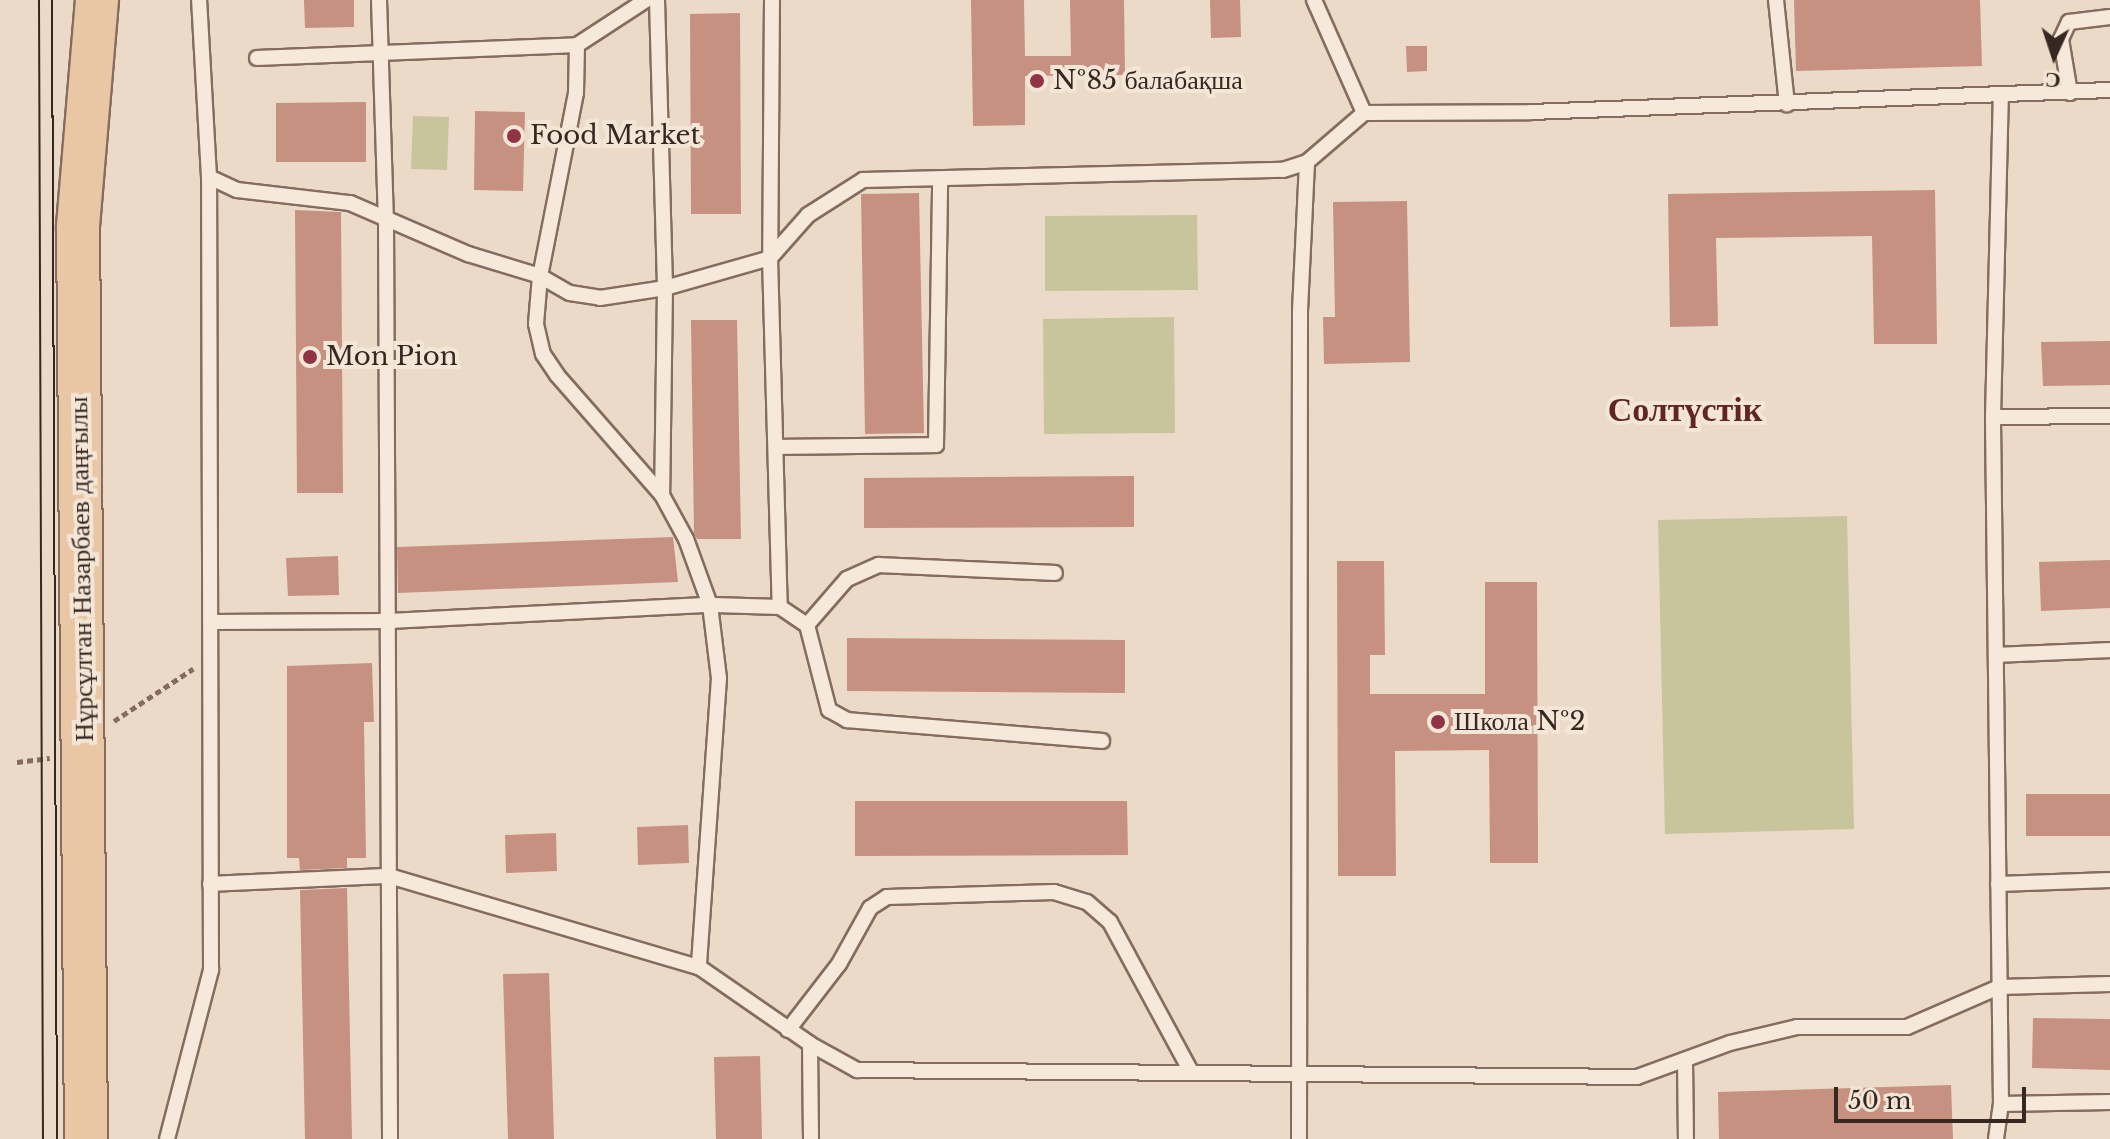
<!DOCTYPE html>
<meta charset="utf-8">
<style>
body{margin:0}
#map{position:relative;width:2110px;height:1139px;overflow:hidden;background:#ebdac8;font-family:"Libre Baskerville",serif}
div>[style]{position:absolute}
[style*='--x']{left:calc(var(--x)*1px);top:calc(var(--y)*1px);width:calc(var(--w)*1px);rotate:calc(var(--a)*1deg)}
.green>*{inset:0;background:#c8c59d}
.building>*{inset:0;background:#c69181}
.path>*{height:5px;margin-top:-2.5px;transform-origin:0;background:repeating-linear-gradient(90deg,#856c5e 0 6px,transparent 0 10px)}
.roads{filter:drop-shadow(2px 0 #856c5e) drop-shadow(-2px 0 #856c5e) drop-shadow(0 2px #856c5e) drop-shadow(0 -2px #856c5e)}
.lane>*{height:14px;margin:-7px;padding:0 7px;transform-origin:7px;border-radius:7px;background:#f6e9db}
.primary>*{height:42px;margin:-21px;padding:0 21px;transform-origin:21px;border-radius:21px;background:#eac7a4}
.tram>*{height:2px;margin:-1px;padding:0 1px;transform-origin:1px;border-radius:1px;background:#372721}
.dots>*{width:22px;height:22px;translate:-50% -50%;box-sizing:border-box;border:4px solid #f3e6d7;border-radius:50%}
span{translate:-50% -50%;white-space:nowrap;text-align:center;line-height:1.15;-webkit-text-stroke:8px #f3e6d7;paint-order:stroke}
.poi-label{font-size:26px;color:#372721}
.left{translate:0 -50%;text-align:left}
.street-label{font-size:26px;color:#372721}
.district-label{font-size:34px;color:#602524;font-weight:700}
.north{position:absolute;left:2014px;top:16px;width:80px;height:80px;-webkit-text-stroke:6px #f3e6d7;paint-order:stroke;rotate:183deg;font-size:22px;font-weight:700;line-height:32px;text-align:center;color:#372721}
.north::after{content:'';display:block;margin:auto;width:28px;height:36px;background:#372721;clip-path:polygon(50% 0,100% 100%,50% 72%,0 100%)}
.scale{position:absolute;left:1834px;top:1087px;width:192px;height:36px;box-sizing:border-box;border:4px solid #372721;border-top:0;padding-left:10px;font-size:24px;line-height:28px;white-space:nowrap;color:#372721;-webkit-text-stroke:6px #f3e6d7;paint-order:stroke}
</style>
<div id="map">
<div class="green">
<div style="clip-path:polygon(413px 116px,449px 117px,447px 170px,411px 169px)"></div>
<div style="clip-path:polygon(1197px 215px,1198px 290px,1045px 291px,1045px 216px)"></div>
<div style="clip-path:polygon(1174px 317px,1175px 433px,1044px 434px,1043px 319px)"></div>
<div style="clip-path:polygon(1847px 516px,1854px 829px,1665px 834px,1658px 520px)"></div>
</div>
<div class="building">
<div style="clip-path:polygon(304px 0,354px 0,354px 27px,305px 28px)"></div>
<div style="clip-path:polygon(971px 0,1024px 0,1025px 56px,1071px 56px,1070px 0,1124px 0,1125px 75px,1025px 76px,1025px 125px,973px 126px)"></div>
<div style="clip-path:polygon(1210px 0,1240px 0,1241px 37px,1211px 38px)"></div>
<div style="clip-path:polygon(1794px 0,1980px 0,1982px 66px,1796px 71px)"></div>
<div style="clip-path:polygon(740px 13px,741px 214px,691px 214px,690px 14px)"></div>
<div style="clip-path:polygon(1406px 46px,1427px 46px,1427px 71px,1407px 72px)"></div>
<div style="clip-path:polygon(366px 102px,366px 162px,276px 162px,276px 103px)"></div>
<div style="clip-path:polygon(475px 111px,525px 112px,523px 191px,474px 190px)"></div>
<div style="clip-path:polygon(1935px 190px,1937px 344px,1874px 344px,1872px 236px,1716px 238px,1718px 326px,1670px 327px,1668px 194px)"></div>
<div style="clip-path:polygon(919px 193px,924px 433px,865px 434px,861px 194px)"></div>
<div style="clip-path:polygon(1407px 201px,1410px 362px,1324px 364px,1323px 317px,1335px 317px,1333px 202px)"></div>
<div style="clip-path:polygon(295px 210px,341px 212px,343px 493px,297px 493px)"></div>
<div style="clip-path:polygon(691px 320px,737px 320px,741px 539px,697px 539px,694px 533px)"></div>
<div style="clip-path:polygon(2110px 341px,2110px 385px,2043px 386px,2041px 342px)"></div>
<div style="clip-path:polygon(1134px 476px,1134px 527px,864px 528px,864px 478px)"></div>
<div style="clip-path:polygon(673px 537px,678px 582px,398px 593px,397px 547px)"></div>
<div style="clip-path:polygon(338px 556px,339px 595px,288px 596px,286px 558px)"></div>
<div style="clip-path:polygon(2110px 560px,2110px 608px,2041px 611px,2039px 562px)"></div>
<div style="clip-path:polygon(1337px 561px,1384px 561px,1385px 655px,1370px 655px,1370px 694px,1485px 694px,1485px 582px,1537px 582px,1538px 863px,1490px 863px,1489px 750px,1395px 751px,1396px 876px,1338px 876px)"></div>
<div style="clip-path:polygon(847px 638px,1125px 640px,1125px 693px,847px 691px)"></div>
<div style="clip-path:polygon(372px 663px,374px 722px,364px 722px,366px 858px,347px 858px,347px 868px,300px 870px,299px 858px,287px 858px,287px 666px)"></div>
<div style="clip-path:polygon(2026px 794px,2110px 794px,2110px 836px,2026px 836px)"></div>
<div style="clip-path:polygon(855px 801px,1127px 801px,1128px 855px,855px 856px)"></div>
<div style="clip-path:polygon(688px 825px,689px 863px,638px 865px,637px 827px)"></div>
<div style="clip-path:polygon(556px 833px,557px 871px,506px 873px,505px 835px)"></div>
<div style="clip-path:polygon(347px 888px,352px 1139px,305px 1139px,300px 890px)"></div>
<div style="clip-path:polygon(549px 973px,554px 1139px,508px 1139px,503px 974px)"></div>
<div style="clip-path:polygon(2033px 1018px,2110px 1019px,2110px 1070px,2032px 1068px)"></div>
<div style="clip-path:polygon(760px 1056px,762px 1139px,716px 1139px,714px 1057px)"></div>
<div style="clip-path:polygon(1951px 1085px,1953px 1139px,1719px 1139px,1718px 1092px)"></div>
</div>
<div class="path">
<div style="--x:114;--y:721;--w:95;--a:-33.4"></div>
<div style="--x:17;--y:762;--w:33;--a:-7"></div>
</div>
<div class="roads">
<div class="lane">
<div style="--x:379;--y:0;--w:219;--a:88.2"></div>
<div style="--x:386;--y:219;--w:920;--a:89.75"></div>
<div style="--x:657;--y:0;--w:288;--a:88.4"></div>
<div style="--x:665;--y:288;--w:207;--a:90.8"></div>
<div style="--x:772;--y:0;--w:258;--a:90.4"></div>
<div style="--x:770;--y:258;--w:349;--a:88.4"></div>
<div style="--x:1314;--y:0;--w:124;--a:66.1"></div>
<div style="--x:1776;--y:0;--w:105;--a:84"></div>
<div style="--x:577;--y:45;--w:48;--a:91.2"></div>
<div style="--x:576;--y:93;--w:187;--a:101.1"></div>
<div style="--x:540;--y:276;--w:48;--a:94.8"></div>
<div style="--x:536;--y:324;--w:31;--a:77"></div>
<div style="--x:543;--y:354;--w:25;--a:56"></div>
<div style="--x:557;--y:375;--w:159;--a:48.8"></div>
<div style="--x:662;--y:495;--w:50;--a:61.4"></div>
<div style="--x:686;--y:539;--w:70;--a:70"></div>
<div style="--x:710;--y:605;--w:74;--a:83"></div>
<div style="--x:719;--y:678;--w:290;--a:94"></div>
<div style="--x:257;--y:58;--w:320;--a:-2.3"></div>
<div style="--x:577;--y:45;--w:82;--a:-33.1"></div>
<div style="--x:2070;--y:93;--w:55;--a:-99.5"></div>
<div style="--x:2061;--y:39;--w:19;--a:-65"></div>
<div style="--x:2069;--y:22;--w:41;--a:-7"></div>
<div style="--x:209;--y:177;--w:31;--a:25"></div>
<div style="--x:237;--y:190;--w:114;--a:6.6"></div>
<div style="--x:350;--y:203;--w:129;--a:23.4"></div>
<div style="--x:468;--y:254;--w:75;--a:17"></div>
<div style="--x:540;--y:276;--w:34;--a:30"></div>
<div style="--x:570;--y:293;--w:30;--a:9"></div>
<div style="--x:600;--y:298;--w:66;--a:-8.7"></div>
<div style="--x:665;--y:288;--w:109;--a:-15.9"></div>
<div style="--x:770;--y:258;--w:57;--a:-48.5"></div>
<div style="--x:808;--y:215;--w:65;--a:-32.5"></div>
<div style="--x:863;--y:180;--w:420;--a:-1.4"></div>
<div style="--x:1283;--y:170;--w:25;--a:-18"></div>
<div style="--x:1307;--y:162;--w:75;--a:-40.7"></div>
<div style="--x:1364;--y:113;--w:167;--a:-0.3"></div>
<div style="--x:1531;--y:112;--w:579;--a:-2.18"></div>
<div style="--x:1993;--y:417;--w:117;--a:-0.5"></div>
<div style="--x:779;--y:447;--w:157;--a:-0.7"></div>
<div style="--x:936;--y:445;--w:265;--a:-89.1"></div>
<div style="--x:212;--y:622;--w:177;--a:-0.3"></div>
<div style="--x:389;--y:621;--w:321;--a:-2.9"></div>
<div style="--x:710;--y:605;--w:70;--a:1.6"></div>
<div style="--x:780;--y:607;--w:32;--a:34"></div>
<div style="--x:807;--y:625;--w:88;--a:75.5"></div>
<div style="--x:829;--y:710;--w:21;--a:29"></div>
<div style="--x:847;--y:720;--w:256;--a:4.7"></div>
<div style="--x:807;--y:625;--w:61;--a:-49"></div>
<div style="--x:847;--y:579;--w:35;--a:-24"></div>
<div style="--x:879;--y:565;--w:176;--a:2.6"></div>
<div style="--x:1996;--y:655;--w:114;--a:-2.5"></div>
<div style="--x:210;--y:884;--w:179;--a:-2.6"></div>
<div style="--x:389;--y:876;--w:323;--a:16.4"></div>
<div style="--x:699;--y:967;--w:135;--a:34.7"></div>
<div style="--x:810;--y:1044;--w:54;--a:29"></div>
<div style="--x:857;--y:1070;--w:780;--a:0.51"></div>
<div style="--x:1637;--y:1077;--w:99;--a:-20.1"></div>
<div style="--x:1730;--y:1043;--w:69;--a:-13.4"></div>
<div style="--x:1797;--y:1027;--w:110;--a:0"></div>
<div style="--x:1907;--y:1027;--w:100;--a:-23.5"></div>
<div style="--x:1999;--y:987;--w:111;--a:-1.5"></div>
<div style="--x:1998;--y:884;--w:112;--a:-2"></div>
<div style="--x:788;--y:1030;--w:83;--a:-52.3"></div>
<div style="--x:839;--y:964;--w:64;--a:-61"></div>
<div style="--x:870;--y:908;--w:20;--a:-33"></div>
<div style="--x:887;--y:897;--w:167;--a:-1.7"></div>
<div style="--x:1054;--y:892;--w:34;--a:17"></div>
<div style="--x:1087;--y:902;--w:30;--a:41"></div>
<div style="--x:1110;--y:922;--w:168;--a:61.6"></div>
<div style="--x:810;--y:1044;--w:95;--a:89.4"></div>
<div style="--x:1685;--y:1060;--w:79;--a:89.3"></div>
<div style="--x:2001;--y:1104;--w:109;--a:-1.1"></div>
<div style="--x:167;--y:1139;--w:175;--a:-75.4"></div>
<div style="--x:211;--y:970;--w:793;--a:-90.14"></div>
<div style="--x:209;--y:177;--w:177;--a:-93.2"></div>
<div style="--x:1299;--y:1139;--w:828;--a:-89.93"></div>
<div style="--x:1300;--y:311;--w:149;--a:-87.3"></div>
<div style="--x:1996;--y:1139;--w:35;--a:-82"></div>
<div style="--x:2001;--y:1104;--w:687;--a:-90.67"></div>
<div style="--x:1993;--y:417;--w:321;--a:-88.6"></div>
</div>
<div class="primary">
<div style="--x:86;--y:1139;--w:913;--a:-90.5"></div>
<div style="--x:78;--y:226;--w:227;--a:-85.2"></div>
</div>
</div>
<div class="tram">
<div style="--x:39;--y:0;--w:1139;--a:89.8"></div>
<div style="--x:52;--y:0;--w:1139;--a:89.75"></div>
</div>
<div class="dots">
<div style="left:1037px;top:81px;background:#8f3345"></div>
<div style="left:514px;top:136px;background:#8f3345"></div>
<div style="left:310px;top:357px;background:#8f3345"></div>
<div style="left:1438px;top:722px;background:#8f3345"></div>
</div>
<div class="poi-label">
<span class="left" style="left:1053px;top:81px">№85 балабақша</span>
<span class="left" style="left:530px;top:136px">Food Market</span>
<span class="left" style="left:326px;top:357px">Mon Pion</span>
<span class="left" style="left:1454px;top:722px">Школа №2</span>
</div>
<div class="street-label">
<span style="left:82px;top:569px;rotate:-91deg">Нұрсұлтан Назарбаев даңғылы</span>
</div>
<div class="district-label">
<span style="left:1685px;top:410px">Солтүстік</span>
</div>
<div class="north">С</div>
<div class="scale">50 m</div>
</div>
